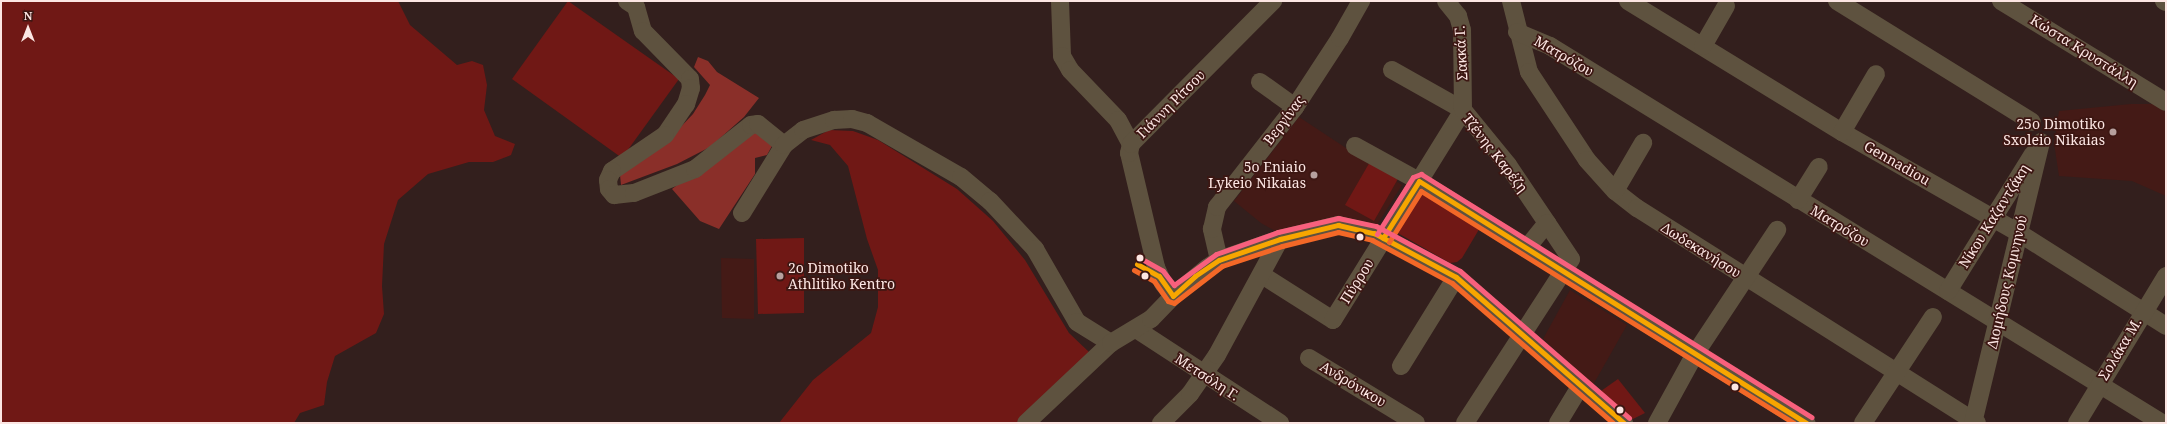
<!DOCTYPE html>
<meta charset="utf-8">
<style>
body{margin:0}
#map{position:relative;width:2167px;height:424px;overflow:hidden;background:#331f1d;font-family:"Noto Serif",serif}
div>[style]{position:absolute}
[style*='--x']{left:calc(var(--x)*1px);top:calc(var(--y)*1px);width:calc(var(--w)*1px);rotate:calc(var(--a)*1deg)}
.built>*{inset:0;background:#441a16}
.green>*{inset:0;background:#701815}
.forest>*{inset:0;background:#8a2f29}
.minor>*{height:18px;margin:-9px;padding:0 9px;transform-origin:9px;border-radius:9px;background:#5e523f}
.bus-1>*{height:5px;margin:-2.5px;padding:0 2.5px;transform-origin:2.5px;border-radius:2.5px;background:#f7a600}
.bus-2>*{height:5px;margin:-2.5px;padding:0 2.5px;transform-origin:2.5px;border-radius:2.5px;background:#f36827}
.bus-3>*{height:5px;margin:-2.5px;padding:0 2.5px;transform-origin:2.5px;border-radius:2.5px;background:#f8607d}
.dots>*{width:11px;height:11px;translate:-50% -50%;box-sizing:border-box;border:2px solid #3d1713;border-radius:50%}
span{translate:-50% -50%;white-space:nowrap;text-align:center;line-height:1.15;-webkit-text-stroke:3.5px #3d1713;paint-order:stroke}
.street-label{font-size:14px;color:#fce6e3}
.poi-label{font-size:14px;color:#fce6e3}
.right{translate:-100% -50%;text-align:right}
.left{translate:0 -50%;text-align:left}
.frame{position:absolute;inset:0;border:2px solid #fce6e3;pointer-events:none}
.north{position:absolute;left:8px;top:8px;width:40px;height:40px;-webkit-text-stroke:3px #3d1713;paint-order:stroke;rotate:0deg;font-size:11px;font-weight:700;line-height:16px;text-align:center;color:#fce6e3}
.north::after{content:'';display:block;margin:auto;width:14px;height:18px;background:#fce6e3;clip-path:polygon(50% 0,100% 100%,50% 72%,0 100%)}
</style>
<div id="map">
<div class="built">
<div style="clip-path:polygon(2131px 104px,2153px 104px,2166px 112px,2166px 196px,2132px 181px,2059px 176px,2054px 143px,2059px 111px)"></div>
<div style="clip-path:polygon(1299px 117px,1402px 185px,1375px 228px,1284px 236px,1261px 223px,1234px 201px)"></div>
<div style="clip-path:polygon(721px 258px,754px 259px,754px 319px,722px 318px)"></div>
<div style="clip-path:polygon(1570px 290px,1627px 325px,1593px 385px,1543px 339px)"></div>
</div>
<div class="green">
<div style="clip-path:polygon(1px 1px,398px 1px,410px 25px,457px 65px,472px 61px,483px 65px,487px 85px,484px 110px,495px 136px,515px 144px,511px 155px,493px 162px,469px 162px,428px 174px,398px 200px,384px 244px,382px 286px,384px 314px,376px 333px,335px 356px,327px 382px,324px 405px,300px 413px,294px 423px,1px 423px)"></div>
<div style="clip-path:polygon(568px 1px,679px 79px,622px 158px,512px 79px)"></div>
<div style="clip-path:polygon(829px 130px,853px 131px,878px 140px,957px 189px,993px 221px,1025px 260px,1069px 333px,1089px 352px,1087px 359px,1018px 423px,779px 423px,813px 380px,871px 333px,878px 307px,878px 270px,867px 239px,848px 166px,830px 145px,811px 140px)"></div>
<div style="clip-path:polygon(1371px 160px,1399px 177px,1374px 221px,1345px 205px)"></div>
<div style="clip-path:polygon(1418px 188px,1481px 226px,1462px 258px,1457px 262px,1450px 263px,1389px 228px)"></div>
<div style="clip-path:polygon(804px 238px,804px 313px,758px 314px,756px 239px)"></div>
<div style="clip-path:polygon(1618px 379px,1645px 413px,1633px 419px,1601px 391px)"></div>
</div>
<div class="forest">
<div style="clip-path:polygon(698px 57px,708px 61px,717px 72px,759px 98px,744px 117px,710px 147px,677px 164px,621px 185px,620px 175px,673px 135px,693px 114px,705px 95px,710px 85px,694px 67px)"></div>
<div style="clip-path:polygon(753px 127px,773px 144px,767px 155px,755px 158px,755px 174px,719px 229px,700px 221px,672px 189px)"></div>
</div>
<div class="minor">
<div style="--x:627;--y:1;--w:11;--a:34"></div>
<div style="--x:636;--y:7;--w:25;--a:74"></div>
<div style="--x:643;--y:31;--w:67;--a:45.6"></div>
<div style="--x:690;--y:79;--w:9;--a:84"></div>
<div style="--x:691;--y:88;--w:17;--a:107"></div>
<div style="--x:686;--y:104;--w:37;--a:124"></div>
<div style="--x:665;--y:135;--w:64;--a:145.8"></div>
<div style="--x:612;--y:171;--w:10;--a:114"></div>
<div style="--x:608;--y:180;--w:9;--a:84"></div>
<div style="--x:609;--y:189;--w:8;--a:50"></div>
<div style="--x:614;--y:195;--w:20;--a:-6"></div>
<div style="--x:634;--y:193;--w:66;--a:-21.5"></div>
<div style="--x:695;--y:169;--w:71;--a:-38.2"></div>
<div style="--x:751;--y:125;--w:7;--a:-8"></div>
<div style="--x:758;--y:124;--w:33;--a:39"></div>
<div style="--x:1060;--y:1;--w:55;--a:87.9"></div>
<div style="--x:1062;--y:56;--w:16;--a:60"></div>
<div style="--x:1070;--y:70;--w:69;--a:46.2"></div>
<div style="--x:1118;--y:120;--w:27;--a:62"></div>
<div style="--x:1511;--y:1;--w:73;--a:75.8"></div>
<div style="--x:1529;--y:72;--w:105;--a:56.6"></div>
<div style="--x:1587;--y:160;--w:42;--a:47.9"></div>
<div style="--x:1615;--y:191;--w:28;--a:38"></div>
<div style="--x:1637;--y:208;--w:402;--a:32.3"></div>
<div style="--x:1628;--y:1;--w:251;--a:31.5"></div>
<div style="--x:1842;--y:132;--w:204;--a:29.7"></div>
<div style="--x:2019;--y:233;--w:174;--a:32.3"></div>
<div style="--x:1837;--y:1;--w:229;--a:31.8"></div>
<div style="--x:2001;--y:1;--w:193;--a:31.5"></div>
<div style="--x:2164;--y:1;--w:2;--a:27"></div>
<div style="--x:1517;--y:32;--w:36;--a:23"></div>
<div style="--x:1550;--y:46;--w:719;--a:31.63"></div>
<div style="--x:1703;--y:46;--w:46;--a:-60.1"></div>
<div style="--x:1392;--y:70;--w:81;--a:29.4"></div>
<div style="--x:1463;--y:110;--w:71;--a:50.7"></div>
<div style="--x:1508;--y:165;--w:70;--a:56.1"></div>
<div style="--x:1547;--y:223;--w:33;--a:129"></div>
<div style="--x:1260;--y:82;--w:43;--a:35.5"></div>
<div style="--x:1842;--y:132;--w:67;--a:-59.6"></div>
<div style="--x:1355;--y:146;--w:73;--a:28.7"></div>
<div style="--x:1419;--y:181;--w:457;--a:32"></div>
<div style="--x:1615;--y:191;--w:56;--a:-59.7"></div>
<div style="--x:1798;--y:200;--w:39;--a:-58"></div>
<div style="--x:742;--y:213;--w:80;--a:-58.3"></div>
<div style="--x:784;--y:145;--w:24;--a:-38"></div>
<div style="--x:803;--y:130;--w:33;--a:-18"></div>
<div style="--x:834;--y:120;--w:18;--a:-3"></div>
<div style="--x:852;--y:119;--w:16;--a:15"></div>
<div style="--x:867;--y:123;--w:108;--a:29.9"></div>
<div style="--x:961;--y:177;--w:38;--a:40"></div>
<div style="--x:990;--y:201;--w:66;--a:46.8"></div>
<div style="--x:1035;--y:249;--w:84;--a:60.1"></div>
<div style="--x:1077;--y:322;--w:40;--a:32"></div>
<div style="--x:1219;--y:260;--w:32;--a:-103"></div>
<div style="--x:1212;--y:229;--w:23;--a:-77"></div>
<div style="--x:1217;--y:207;--w:127;--a:-52"></div>
<div style="--x:1295;--y:107;--w:82;--a:-56.9"></div>
<div style="--x:1340;--y:38;--w:43;--a:-60.4"></div>
<div style="--x:1262;--y:275;--w:84;--a:32.4"></div>
<div style="--x:1333;--y:320;--w:247;--a:-58.2"></div>
<div style="--x:1463;--y:110;--w:80;--a:-90.7"></div>
<div style="--x:1462;--y:30;--w:15;--a:-106"></div>
<div style="--x:1458;--y:16;--w:19;--a:-129"></div>
<div style="--x:1948;--y:291;--w:161;--a:-58.2"></div>
<div style="--x:1173;--y:296;--w:16;--a:-128"></div>
<div style="--x:1163;--y:283;--w:17;--a:-114"></div>
<div style="--x:1156;--y:267;--w:117;--a:-103.3"></div>
<div style="--x:1129;--y:153;--w:9;--a:-77"></div>
<div style="--x:1131;--y:144;--w:202;--a:-45.2"></div>
<div style="--x:1136;--y:329;--w:172;--a:33.1"></div>
<div style="--x:1309;--y:358;--w:125;--a:31.3"></div>
<div style="--x:1401;--y:366;--w:105;--a:-58.3"></div>
<div style="--x:1026;--y:423;--w:117;--a:-43.3"></div>
<div style="--x:1111;--y:343;--w:47;--a:-31"></div>
<div style="--x:1151;--y:319;--w:32;--a:-46"></div>
<div style="--x:1173;--y:296;--w:44;--a:-39.5"></div>
<div style="--x:1207;--y:268;--w:14;--a:-34"></div>
<div style="--x:1219;--y:260;--w:65;--a:-19"></div>
<div style="--x:1280;--y:239;--w:60;--a:-13.6"></div>
<div style="--x:1338;--y:225;--w:37;--a:13"></div>
<div style="--x:1374;--y:233;--w:93;--a:28.2"></div>
<div style="--x:1456;--y:277;--w:223;--a:41"></div>
<div style="--x:1161;--y:423;--w:41;--a:-45"></div>
<div style="--x:1190;--y:394;--w:47;--a:-55.3"></div>
<div style="--x:1217;--y:355;--w:132;--a:-61.5"></div>
<div style="--x:1465;--y:423;--w:195;--a:-57.1"></div>
<div style="--x:1571;--y:259;--w:43;--a:-123.7"></div>
<div style="--x:1558;--y:423;--w:44;--a:-58.8"></div>
<div style="--x:1657;--y:423;--w:79;--a:-61.2"></div>
<div style="--x:1695;--y:354;--w:149;--a:-56.5"></div>
<div style="--x:1863;--y:423;--w:127;--a:-56.6"></div>
<div style="--x:1973;--y:423;--w:289;--a:-76.4"></div>
<div style="--x:2077;--y:423;--w:172;--a:-58.8"></div>
</div>
<div class="bus-1">
<div style="--x:1383;--y:238;--w:67;--a:-57.7"></div>
<div style="--x:1419;--y:181;--w:457;--a:32"></div>
<div style="--x:1137;--y:264;--w:25;--a:29"></div>
<div style="--x:1159;--y:276;--w:24;--a:55"></div>
<div style="--x:1173;--y:296;--w:30;--a:-42"></div>
<div style="--x:1195;--y:276;--w:29;--a:-34"></div>
<div style="--x:1219;--y:260;--w:65;--a:-19"></div>
<div style="--x:1280;--y:239;--w:60;--a:-13.6"></div>
<div style="--x:1338;--y:225;--w:37;--a:13"></div>
<div style="--x:1374;--y:233;--w:93;--a:28.2"></div>
<div style="--x:1456;--y:277;--w:223;--a:41"></div>
</div>
<div class="bus-2">
<div style="--x:1389;--y:242;--w:60;--a:-57.9"></div>
<div style="--x:1421;--y:191;--w:439;--a:31.9"></div>
<div style="--x:1134;--y:270;--w:23;--a:29"></div>
<div style="--x:1154;--y:281;--w:24;--a:55"></div>
<div style="--x:1168;--y:301;--w:6;--a:18"></div>
<div style="--x:1174;--y:303;--w:61;--a:-37.6"></div>
<div style="--x:1222;--y:266;--w:63;--a:-18.4"></div>
<div style="--x:1282;--y:246;--w:58;--a:-14"></div>
<div style="--x:1338;--y:232;--w:35;--a:13"></div>
<div style="--x:1372;--y:240;--w:91;--a:28.3"></div>
<div style="--x:1452;--y:283;--w:213;--a:41"></div>
</div>
<div class="bus-3">
<div style="--x:1377;--y:234;--w:67;--a:-57.7"></div>
<div style="--x:1413;--y:177;--w:9;--a:-21"></div>
<div style="--x:1421;--y:174;--w:460;--a:31.9"></div>
<div style="--x:1140;--y:258;--w:26;--a:29"></div>
<div style="--x:1163;--y:271;--w:18;--a:52"></div>
<div style="--x:1174;--y:285;--w:52;--a:-36.4"></div>
<div style="--x:1216;--y:254;--w:66;--a:-19.5"></div>
<div style="--x:1278;--y:232;--w:62;--a:-13.1"></div>
<div style="--x:1338;--y:218;--w:39;--a:12"></div>
<div style="--x:1376;--y:226;--w:95;--a:28.2"></div>
<div style="--x:1460;--y:271;--w:224;--a:41"></div>
</div>
<div class="dots">
<div style="left:2113px;top:132px;background:#b6a09e"></div>
<div style="left:1314px;top:175px;background:#b6a09e"></div>
<div style="left:1360px;top:237px;background:#fce6e3"></div>
<div style="left:1140px;top:258px;background:#fce6e3"></div>
<div style="left:780px;top:276px;background:#b6a09e"></div>
<div style="left:1145px;top:276px;background:#fce6e3"></div>
<div style="left:1735px;top:387px;background:#fce6e3"></div>
<div style="left:1620px;top:410px;background:#fce6e3"></div>
</div>
<div class="street-label">
<span style="left:2084px;top:51px;rotate:32deg">Κώστα Κρυστάλλη</span>
<span style="left:1461px;top:53px;rotate:-93deg">Σακκά Γ.</span>
<span style="left:1564px;top:56px;rotate:30deg">Ματρόζου</span>
<span style="left:1171px;top:104px;rotate:-45deg">Γιάννη Ρίτσου</span>
<span style="left:1284px;top:120px;rotate:-53deg">Βεργίνας</span>
<span style="left:1495px;top:153px;rotate:52deg">Τζένης Καρέζη</span>
<span style="left:1897px;top:163px;rotate:30deg">Gennadiou</span>
<span style="left:1994px;top:216px;rotate:-58deg">Νίκου Καζαντζάκη</span>
<span style="left:1840px;top:226px;rotate:31deg">Ματρόζου</span>
<span style="left:1701px;top:250px;rotate:32deg">Δωδεκανήσου</span>
<span style="left:1357px;top:281px;rotate:-58deg">Πύρρου</span>
<span style="left:2007px;top:282px;rotate:-77deg">Διομήδους Κομνηνού</span>
<span style="left:2120px;top:349px;rotate:-59deg">Σολάκα Μ.</span>
<span style="left:1207px;top:377px;rotate:33deg">Μετσόλη Γ.</span>
<span style="left:1353px;top:384px;rotate:31deg">Ανδρόνικου</span>
</div>
<div class="poi-label">
<span class="right" style="left:2105px;top:132px">25ο Dimotiko<br>Sxoleio Nikaias</span>
<span class="right" style="left:1306px;top:175px">5o Eniaio<br>Lykeio Nikaias</span>
<span class="left" style="left:788px;top:276px">2o Dimotiko<br>Athlitiko Kentro</span>
</div>
<div class="frame"></div>
<div class="north">N</div>
</div>
